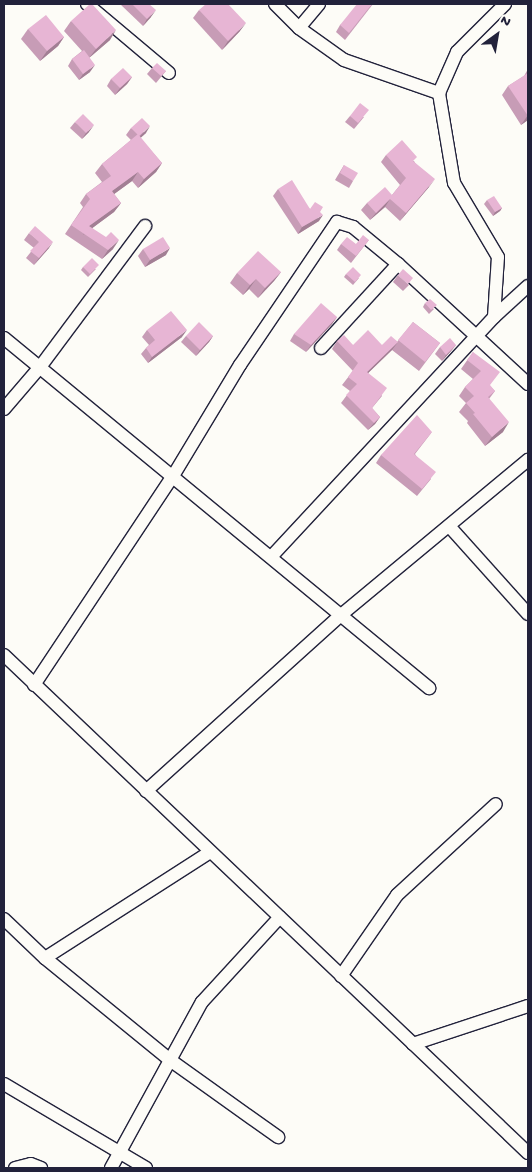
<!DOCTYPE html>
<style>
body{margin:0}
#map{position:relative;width:532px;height:1172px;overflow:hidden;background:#fdfcf7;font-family:"Gochi Hand",sans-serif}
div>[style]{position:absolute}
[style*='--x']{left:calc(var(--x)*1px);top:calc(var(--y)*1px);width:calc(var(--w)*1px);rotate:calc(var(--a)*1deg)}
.roads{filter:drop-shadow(1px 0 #22223b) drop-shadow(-1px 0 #22223b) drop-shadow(0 1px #22223b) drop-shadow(0 -1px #22223b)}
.minor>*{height:12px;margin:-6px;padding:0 6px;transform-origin:6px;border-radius:6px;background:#fdfcf7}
.wall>*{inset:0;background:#c79cb6}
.shaded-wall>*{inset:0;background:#a27f94}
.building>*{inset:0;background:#e7b5d4}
span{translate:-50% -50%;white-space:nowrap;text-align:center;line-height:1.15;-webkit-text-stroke:4px #fdfcf7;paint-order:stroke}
.frame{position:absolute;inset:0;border:5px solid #22223b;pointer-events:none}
.north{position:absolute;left:472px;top:10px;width:50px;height:50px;-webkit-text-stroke:4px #fdfcf7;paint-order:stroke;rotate:32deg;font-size:14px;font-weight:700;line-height:20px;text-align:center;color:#22223b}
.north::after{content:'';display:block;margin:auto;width:18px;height:22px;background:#22223b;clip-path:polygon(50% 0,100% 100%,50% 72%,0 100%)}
</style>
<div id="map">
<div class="roads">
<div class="minor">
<div style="--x:87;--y:4;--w:107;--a:40.1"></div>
<div style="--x:275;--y:4;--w:34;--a:45"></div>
<div style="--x:299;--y:28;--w:55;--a:35.4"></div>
<div style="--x:344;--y:60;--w:101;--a:19.2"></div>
<div style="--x:299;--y:28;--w:31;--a:-50"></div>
<div style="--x:494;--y:317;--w:46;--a:-42.4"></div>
<div style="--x:4;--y:338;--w:551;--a:39.47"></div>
<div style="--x:321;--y:348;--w:114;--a:-47.5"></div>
<div style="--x:4;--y:409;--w:55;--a:-49.4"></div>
<div style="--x:40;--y:367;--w:176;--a:-53.3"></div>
<div style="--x:449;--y:526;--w:118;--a:48.1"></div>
<div style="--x:271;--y:557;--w:328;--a:-47.1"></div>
<div style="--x:494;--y:317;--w:60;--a:-86.2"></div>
<div style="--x:498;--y:257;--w:86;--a:-120.7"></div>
<div style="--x:454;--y:183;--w:91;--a:-99.5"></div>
<div style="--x:439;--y:93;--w:45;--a:-66.3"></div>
<div style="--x:457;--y:52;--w:68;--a:-45"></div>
<div style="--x:4;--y:655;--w:723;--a:43.54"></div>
<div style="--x:34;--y:685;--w:251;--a:-56.4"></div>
<div style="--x:173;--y:476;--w:130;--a:-58.9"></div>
<div style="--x:240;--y:365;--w:173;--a:-55.9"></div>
<div style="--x:337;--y:222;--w:17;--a:17"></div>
<div style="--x:353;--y:227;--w:58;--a:39.4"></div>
<div style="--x:398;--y:264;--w:177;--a:42.7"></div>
<div style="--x:146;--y:791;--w:263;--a:-42.1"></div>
<div style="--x:341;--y:615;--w:243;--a:-39.7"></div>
<div style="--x:4;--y:919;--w:57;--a:43.6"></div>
<div style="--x:45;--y:958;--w:161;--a:39.2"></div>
<div style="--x:170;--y:1060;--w:133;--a:35.5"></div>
<div style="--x:45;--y:958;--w:196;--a:-32.7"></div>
<div style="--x:341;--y:976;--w:98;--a:-55.3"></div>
<div style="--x:397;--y:895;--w:134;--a:-42.6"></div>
<div style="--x:413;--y:1044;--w:121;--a:-18.3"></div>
<div style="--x:4;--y:1084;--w:165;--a:30.6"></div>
<div style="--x:15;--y:1168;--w:16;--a:-14"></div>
<div style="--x:31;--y:1164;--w:11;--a:22"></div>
<div style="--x:111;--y:1168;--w:189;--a:-61.3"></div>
<div style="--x:202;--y:1002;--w:115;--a:-47.5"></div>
</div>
</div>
<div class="wall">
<div style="clip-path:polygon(120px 4px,149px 4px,151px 17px,143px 26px)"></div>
<div style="clip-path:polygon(373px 4px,345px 40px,336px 32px,340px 25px)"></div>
<div style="clip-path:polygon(199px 10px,240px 31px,222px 50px,193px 18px)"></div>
<div style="clip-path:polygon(71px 21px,110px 40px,89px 58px,90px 72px,79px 80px,68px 66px,72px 59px,82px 51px,64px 31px)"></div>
<div style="clip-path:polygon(28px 29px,64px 37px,58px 46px,40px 61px,21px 39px)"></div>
<div style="clip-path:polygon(152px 68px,166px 71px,156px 83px,147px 74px)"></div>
<div style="clip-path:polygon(528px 69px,528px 120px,521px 125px,502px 95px,508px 86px,524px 76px)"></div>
<div style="clip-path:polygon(132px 77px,127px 84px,115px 95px,107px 86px,111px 79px)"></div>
<div style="clip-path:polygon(350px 116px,364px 117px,354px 129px,345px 122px)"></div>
<div style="clip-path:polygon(75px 122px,89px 132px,82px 139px,70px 128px)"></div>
<div style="clip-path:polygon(131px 128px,146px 133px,140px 138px,162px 163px,156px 172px,138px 188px,132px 181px,114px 194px,121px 203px,114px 212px,92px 228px,113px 249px,102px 259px,65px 234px,83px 207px,80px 203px,86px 194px,102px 182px,95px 173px,102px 164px,131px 140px,126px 135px)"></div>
<div style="clip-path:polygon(386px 155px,414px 161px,429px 187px,400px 221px,385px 207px,370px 220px,361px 210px,367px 203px,392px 195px,400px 185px,381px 162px)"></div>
<div style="clip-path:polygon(344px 165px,353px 181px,349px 188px,335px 180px)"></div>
<div style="clip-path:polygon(278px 189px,310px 209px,319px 221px,298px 234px,273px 196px)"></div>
<div style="clip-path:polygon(487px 200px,502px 208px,500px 211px,493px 216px,484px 204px)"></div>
<div style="clip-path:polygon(29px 233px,49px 248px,34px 265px,26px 258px,34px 248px,24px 240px)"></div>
<div style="clip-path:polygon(369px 240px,351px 263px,337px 250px,341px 244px,356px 244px)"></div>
<div style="clip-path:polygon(143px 249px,166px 255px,145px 267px,138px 256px)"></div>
<div style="clip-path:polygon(83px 267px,96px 269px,88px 277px,81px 270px)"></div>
<div style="clip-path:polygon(281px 272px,274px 281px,258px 298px,249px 289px,243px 295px,230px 283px,237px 273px)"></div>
<div style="clip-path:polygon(346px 274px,359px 278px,353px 285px,344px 277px)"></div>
<div style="clip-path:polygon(398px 275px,409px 285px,403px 291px,393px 282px)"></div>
<div style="clip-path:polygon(425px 303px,434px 309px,429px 314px,423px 307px)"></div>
<div style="clip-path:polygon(337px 317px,332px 324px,306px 352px,290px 341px,294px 334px)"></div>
<div style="clip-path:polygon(413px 322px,440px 343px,419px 371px,392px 350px,368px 373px,382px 396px,372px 408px,380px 417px,375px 424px,368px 430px,341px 403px,350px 391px,342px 385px,353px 371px,332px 349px,337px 341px,353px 345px,382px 345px,397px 342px)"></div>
<div style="clip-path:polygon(147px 330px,182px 337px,148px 363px,141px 354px,146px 348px,149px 345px,142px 337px)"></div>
<div style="clip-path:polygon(186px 336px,213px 336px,209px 342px,196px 356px,181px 342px)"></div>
<div style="clip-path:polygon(456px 345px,451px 351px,442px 361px,435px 354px,440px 347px)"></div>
<div style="clip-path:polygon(473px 352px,490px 386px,495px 391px,489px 399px,503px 432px,485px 446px,467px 423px,468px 421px,459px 412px,466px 403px,459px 396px,465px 387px,473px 379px,461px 369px)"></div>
<div style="clip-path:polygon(432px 432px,415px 454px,431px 479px,417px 496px,376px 463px,381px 455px)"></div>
</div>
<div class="shaded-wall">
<div style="clip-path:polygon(156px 10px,151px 17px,143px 26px,147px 19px)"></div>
<div style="clip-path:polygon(246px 23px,240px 31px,222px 50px,228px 41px)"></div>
<div style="clip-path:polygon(116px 30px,110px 40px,89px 58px,96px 49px)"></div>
<div style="clip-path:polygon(64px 37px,58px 46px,40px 61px,47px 51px)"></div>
<div style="clip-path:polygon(95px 65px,90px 72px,79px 80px,83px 74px)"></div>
<div style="clip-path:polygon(132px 77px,127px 84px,115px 95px,120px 88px)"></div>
<div style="clip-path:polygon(528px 115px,528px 120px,521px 125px)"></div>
<div style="clip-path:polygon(94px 125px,89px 132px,82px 139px,86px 133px)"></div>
<div style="clip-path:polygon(150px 126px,146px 133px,135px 143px,139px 137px)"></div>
<div style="clip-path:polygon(162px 163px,156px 172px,138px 188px,144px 179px)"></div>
<div style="clip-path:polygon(138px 172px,132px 181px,106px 200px,112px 191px)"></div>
<div style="clip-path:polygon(435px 179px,429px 187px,400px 221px,406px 213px)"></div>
<div style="clip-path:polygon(390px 199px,385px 207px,370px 220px,376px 213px)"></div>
<div style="clip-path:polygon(121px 203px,114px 212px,83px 235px,89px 226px)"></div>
<div style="clip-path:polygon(502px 208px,500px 211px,493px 216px,495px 212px)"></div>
<div style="clip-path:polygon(323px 215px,319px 221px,298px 234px,302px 227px)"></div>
<div style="clip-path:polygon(119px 240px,113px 249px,102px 259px,108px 250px)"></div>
<div style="clip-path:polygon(53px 242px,49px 248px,34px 265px,39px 258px)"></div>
<div style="clip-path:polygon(170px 248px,166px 255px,145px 267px,150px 260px)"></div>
<div style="clip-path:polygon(281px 272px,274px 281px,258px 298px,265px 288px)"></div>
<div style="clip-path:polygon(256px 279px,249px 289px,243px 295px,250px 285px)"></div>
<div style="clip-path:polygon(337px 317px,332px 324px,306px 352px,311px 345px)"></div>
<div style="clip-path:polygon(187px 330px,182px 337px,148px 363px,152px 357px)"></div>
<div style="clip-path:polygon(213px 336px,209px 342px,196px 356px,200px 350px)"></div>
<div style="clip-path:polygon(398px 342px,392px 350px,362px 379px,367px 372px)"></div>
<div style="clip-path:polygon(456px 345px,451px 351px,442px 361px,446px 355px)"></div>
<div style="clip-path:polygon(380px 417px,375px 424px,368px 430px,374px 423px)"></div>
<div style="clip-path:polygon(509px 422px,503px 432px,485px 446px,492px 437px)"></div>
</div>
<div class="building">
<div style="clip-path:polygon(90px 4px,92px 4px,116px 30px,96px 49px,71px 21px)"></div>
<div style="clip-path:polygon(132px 4px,149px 4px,156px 10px,147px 19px)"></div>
<div style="clip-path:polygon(206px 4px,228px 4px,246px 23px,228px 41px,199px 10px)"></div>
<div style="clip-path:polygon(357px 4px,372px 4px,349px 33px,340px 25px)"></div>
<div style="clip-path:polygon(46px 15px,64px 37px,47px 51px,28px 29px)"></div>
<div style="clip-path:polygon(84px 50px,95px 65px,83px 74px,72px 59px)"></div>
<div style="clip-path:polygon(157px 63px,166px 71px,161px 76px,152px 68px)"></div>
<div style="clip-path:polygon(123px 68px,132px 77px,120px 88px,111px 79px)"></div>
<div style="clip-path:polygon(528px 73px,528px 116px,508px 86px)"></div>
<div style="clip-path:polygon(360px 103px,369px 110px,358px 123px,350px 116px)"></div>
<div style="clip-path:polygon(83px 114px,94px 125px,86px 133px,75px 122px)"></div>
<div style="clip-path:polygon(142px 118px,150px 126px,139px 136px,131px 128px)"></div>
<div style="clip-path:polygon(138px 134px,162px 163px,144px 179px,138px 172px,112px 191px,121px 203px,89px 226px,106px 237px,111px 232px,119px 240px,108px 250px,71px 225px,90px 199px,86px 194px,111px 176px,102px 164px)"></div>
<div style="clip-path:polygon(402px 140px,417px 157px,413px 161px,435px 179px,406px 213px,390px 199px,376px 213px,367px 203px,385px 187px,392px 195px,406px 178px,386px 155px)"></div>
<div style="clip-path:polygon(344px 165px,358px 173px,353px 181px,340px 173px)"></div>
<div style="clip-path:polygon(292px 180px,310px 209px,315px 202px,323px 207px,320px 212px,323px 215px,302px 227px,278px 189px)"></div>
<div style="clip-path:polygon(494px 196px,502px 208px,495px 212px,487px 200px)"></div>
<div style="clip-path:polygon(35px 226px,53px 242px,39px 258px,30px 251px,39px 242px,29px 233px)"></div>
<div style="clip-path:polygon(363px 235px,369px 240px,356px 256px,341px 244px,347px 237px,356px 244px)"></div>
<div style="clip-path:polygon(163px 237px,170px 248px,150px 260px,143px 249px)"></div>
<div style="clip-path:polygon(258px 251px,281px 272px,265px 288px,256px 279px,250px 285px,237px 273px)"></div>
<div style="clip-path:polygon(92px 258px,99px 265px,90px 274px,83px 267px)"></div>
<div style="clip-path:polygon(353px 267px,361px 275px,355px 282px,346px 274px)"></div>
<div style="clip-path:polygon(403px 269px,413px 278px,408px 284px,398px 275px)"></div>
<div style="clip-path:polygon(430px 299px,437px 305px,431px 310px,425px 303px)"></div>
<div style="clip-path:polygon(321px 303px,337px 317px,311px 345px,294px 334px)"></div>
<div style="clip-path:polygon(171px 311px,187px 330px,152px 357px,146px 348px,155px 340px,147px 330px)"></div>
<div style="clip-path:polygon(199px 322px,213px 336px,200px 350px,186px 336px)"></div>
<div style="clip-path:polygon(413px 322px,440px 343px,425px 362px,398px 340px)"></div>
<div style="clip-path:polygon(368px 330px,382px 345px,391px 336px,398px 342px,367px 372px,387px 388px,372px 408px,380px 417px,374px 423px,346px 395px,357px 384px,348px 377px,358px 363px,337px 341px,344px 335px,353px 345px)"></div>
<div style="clip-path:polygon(450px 338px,456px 345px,446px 355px,440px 347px)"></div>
<div style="clip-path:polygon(473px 352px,500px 372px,490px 385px,495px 391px,488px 397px,509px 422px,492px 437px,473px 414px,475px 413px,466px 403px,474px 396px,465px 387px,481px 371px,467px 360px)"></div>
<div style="clip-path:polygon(417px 415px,432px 432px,414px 454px,436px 472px,422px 489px,381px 455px)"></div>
</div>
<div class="frame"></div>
<div class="north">N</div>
</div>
